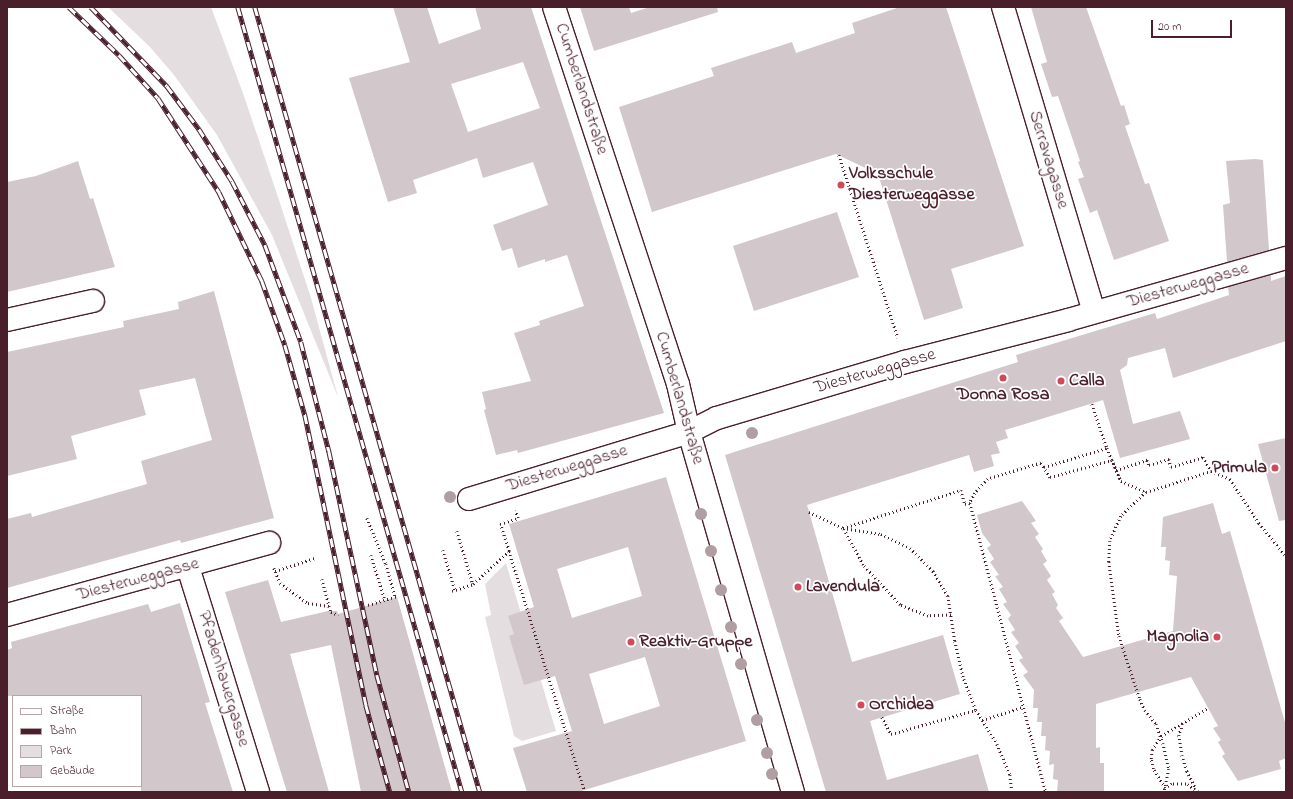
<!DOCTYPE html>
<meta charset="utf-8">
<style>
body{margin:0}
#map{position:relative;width:1293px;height:799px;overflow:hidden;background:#fff;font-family:"Indie Flower",sans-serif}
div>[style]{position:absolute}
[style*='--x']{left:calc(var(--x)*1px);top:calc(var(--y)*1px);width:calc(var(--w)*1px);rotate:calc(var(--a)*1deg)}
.green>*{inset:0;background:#e5dee0}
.building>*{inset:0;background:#d2c7cb}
.path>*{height:2.5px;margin-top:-1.25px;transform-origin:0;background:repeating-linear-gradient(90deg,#4a1f2b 0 1px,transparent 0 4px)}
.roads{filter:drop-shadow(1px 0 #4a1f2b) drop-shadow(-1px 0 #4a1f2b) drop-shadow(0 1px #4a1f2b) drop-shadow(0 -1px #4a1f2b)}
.minor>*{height:22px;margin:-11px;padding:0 11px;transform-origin:11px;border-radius:11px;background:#fff}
.rail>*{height:4.5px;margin-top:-2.25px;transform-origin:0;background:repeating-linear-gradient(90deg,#fff 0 9px,#4a1f2b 0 18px);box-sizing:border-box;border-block:1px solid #4a1f2b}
.path-bridge>*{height:2.5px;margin-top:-1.25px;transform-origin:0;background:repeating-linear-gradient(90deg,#4a1f2b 0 1px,transparent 0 4px)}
.trees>*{width:12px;height:12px;margin:-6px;border-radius:50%;background:#b19ea3}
.dots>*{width:11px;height:11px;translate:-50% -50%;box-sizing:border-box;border:2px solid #fff;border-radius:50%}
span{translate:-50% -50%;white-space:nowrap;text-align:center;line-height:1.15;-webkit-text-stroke:3.5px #fff;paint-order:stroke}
.street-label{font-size:18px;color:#4a1f2b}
.poi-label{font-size:18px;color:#4a1f2b;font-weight:700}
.left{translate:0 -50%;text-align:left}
.right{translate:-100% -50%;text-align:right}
.frame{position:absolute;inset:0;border:8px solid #4a1f2b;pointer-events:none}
.legend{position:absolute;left:12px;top:695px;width:130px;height:92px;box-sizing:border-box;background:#fff;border:1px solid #b7a5aa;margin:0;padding:5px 7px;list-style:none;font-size:12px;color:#4a1f2b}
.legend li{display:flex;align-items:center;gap:8px;height:20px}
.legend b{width:20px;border:1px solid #b7a5aa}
.scale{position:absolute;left:1151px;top:20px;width:81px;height:18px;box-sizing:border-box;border:2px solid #4a1f2b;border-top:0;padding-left:5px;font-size:12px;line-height:14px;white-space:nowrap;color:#4a1f2b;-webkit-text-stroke:3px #fff;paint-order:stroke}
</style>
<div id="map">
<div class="green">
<div style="clip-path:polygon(108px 7px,211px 7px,244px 96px,277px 194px,311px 298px,338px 397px,272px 235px,217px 135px,174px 75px,150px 47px)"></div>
<div style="clip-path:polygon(506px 563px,556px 731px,522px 741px,514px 736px,485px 617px,491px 615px,485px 584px)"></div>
</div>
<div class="building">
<div style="clip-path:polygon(evenodd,393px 7px,427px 7px,439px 44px,481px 29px,475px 7px,531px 7px,664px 413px,518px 453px,517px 450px,496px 455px,484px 410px,486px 409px,482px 392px,531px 381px,514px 333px,540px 325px,539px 321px,584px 306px,567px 255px,545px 262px,545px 259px,518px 268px,512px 248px,502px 251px,493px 225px,548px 205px,533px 162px,483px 178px,477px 158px,413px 180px,417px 193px,388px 202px,349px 78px,410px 62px,393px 7px,523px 62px,540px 108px,468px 132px,451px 84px,523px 62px)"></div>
<div style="clip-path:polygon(580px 7px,629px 7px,631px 13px,650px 7px,717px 7px,718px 12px,594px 51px)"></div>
<div style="clip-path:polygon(900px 7px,946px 7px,1024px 246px,951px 269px,963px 308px,924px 320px,878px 174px,836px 154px,652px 212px,619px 107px,714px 76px,711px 68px,792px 42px,796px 53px,855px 33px,852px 23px)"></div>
<div style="clip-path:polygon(1031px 7px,1086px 7px,1121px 106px,1124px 105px,1130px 124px,1125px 126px,1145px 184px,1149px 183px,1169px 241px,1114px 260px,1097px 210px,1090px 213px,1078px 179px,1084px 177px,1078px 162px,1080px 161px,1058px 96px,1052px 97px,1041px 64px,1047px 62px)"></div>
<div style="clip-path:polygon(1255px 159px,1263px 160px,1269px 250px,1227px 262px,1223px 205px,1230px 203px,1226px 161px)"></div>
<div style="clip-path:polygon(78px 161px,90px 199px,93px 198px,115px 267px,7px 292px,7px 182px,36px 176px)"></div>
<div style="clip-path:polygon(837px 212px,859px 277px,754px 311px,733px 246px)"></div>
<div style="clip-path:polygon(1271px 275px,1271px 281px,1286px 276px,1286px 341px,1173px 378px,1165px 348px,1128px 358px,1127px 365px,1120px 370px,1133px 424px,1180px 411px,1190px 439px,1120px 458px,1103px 400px,1005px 430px,1008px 438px,996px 442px,1000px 453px,991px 455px,994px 466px,974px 472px,969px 455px,807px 505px,852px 662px,943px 635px,960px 694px,870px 721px,887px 780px,978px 754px,989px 792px,826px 792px,725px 455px,1018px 362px,1016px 355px,1155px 313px,1157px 319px,1229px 295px,1228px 287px)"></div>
<div style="clip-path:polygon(214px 291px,274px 518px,181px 543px,180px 540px,7px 588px,7px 519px,31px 513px,32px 517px,147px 484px,141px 461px,212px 440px,195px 378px,139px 390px,146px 415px,71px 436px,77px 459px,7px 476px,7px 352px,124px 327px,123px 321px,179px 309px,178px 302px)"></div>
<div style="clip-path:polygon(1286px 438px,1286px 520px,1279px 521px,1258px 444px)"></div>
<div style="clip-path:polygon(evenodd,666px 477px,746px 741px,578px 792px,527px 792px,513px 748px,572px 731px,555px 676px,524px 685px,509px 636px,514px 634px,508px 616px,534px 607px,509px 524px,666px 477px,628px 547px,642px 596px,572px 618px,557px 569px,628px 547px,666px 477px,645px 657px,660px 706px,604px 724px,589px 674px,645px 657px)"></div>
<div style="clip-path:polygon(1022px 501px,1036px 521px,1031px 523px,1039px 534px,1035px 537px,1043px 549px,1041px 551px,1047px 561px,1043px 564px,1051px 576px,1047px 580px,1055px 592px,1052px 594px,1058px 605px,1056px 608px,1063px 618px,1059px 621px,1083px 657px,1173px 631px,1177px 576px,1169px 575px,1170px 561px,1165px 560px,1166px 547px,1161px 547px,1163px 517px,1213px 503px,1222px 534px,1230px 531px,1286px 726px,1286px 758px,1279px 761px,1281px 769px,1238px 781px,1222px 756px,1225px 754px,1218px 742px,1221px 740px,1213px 728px,1218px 726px,1191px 677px,1096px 704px,1096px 748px,1100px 747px,1100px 763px,1104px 763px,1104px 792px,1057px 792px,1058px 780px,1053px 779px,1054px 764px,1049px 765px,1050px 751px,1045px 750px,1046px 736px,1041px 736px,1042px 722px,1037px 722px,1038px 708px,1033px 708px,1034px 690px,1023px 675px,1028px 672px,1019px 660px,1023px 658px,1015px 646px,1019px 643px,1011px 632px,1015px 630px,1008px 619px,1011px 615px,1003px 604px,1007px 602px,999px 589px,1003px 587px,995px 576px,999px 575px,990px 562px,994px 559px,987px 548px,991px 545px,982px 533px,977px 515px)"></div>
<div style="clip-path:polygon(268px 580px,281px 622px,328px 611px,337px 611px,338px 614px,397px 597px,452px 792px,361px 792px,331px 645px,290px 654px,329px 792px,287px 792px,225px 592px)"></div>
<div style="clip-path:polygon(180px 603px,210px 702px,205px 703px,233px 792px,141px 792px,141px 696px,7px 696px,7px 650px,12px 648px,11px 642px,148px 604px,151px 612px)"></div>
</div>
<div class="path">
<div style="--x:839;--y:155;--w:192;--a:72.1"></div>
<div style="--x:1092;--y:404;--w:46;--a:71.2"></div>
<div style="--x:1107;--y:448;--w:36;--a:67"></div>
<div style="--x:1121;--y:481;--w:27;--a:24"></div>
<div style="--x:1146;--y:492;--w:68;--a:-17.9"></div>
<div style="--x:1211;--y:471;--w:21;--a:23"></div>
<div style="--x:1230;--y:479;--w:53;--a:56.6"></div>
<div style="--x:1259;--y:523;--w:43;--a:50.7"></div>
<div style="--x:1041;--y:463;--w:55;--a:163.2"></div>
<div style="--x:988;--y:479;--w:19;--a:133"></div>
<div style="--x:975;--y:493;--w:11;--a:117"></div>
<div style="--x:970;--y:503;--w:299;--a:75.3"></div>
<div style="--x:1044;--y:467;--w:66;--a:-16.8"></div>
<div style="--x:1116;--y:470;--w:33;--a:-18"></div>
<div style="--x:1147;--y:460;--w:5;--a:68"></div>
<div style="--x:1149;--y:465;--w:21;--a:-17"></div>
<div style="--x:1169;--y:459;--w:8;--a:76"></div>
<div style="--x:1171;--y:467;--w:34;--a:-17"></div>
<div style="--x:1203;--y:457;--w:16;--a:60"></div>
<div style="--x:1146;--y:492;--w:35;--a:136"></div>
<div style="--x:1121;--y:516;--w:27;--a:114"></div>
<div style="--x:1110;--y:541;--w:21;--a:93"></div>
<div style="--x:1109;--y:562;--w:75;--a:82.3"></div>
<div style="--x:1119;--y:636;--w:66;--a:71.6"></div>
<div style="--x:1140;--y:699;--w:12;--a:66"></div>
<div style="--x:1145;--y:710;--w:18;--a:52"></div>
<div style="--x:1156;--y:724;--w:20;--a:70"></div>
<div style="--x:1163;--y:743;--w:27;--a:77"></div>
<div style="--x:1169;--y:769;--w:24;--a:102"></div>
<div style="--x:809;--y:512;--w:38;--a:25"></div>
<div style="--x:843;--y:528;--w:38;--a:9"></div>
<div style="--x:881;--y:534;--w:32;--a:26"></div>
<div style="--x:910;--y:548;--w:33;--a:45"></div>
<div style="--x:933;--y:571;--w:29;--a:59"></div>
<div style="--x:948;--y:596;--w:46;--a:81.2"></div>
<div style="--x:955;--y:641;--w:39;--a:77"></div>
<div style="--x:964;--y:679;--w:33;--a:69"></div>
<div style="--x:976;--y:710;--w:40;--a:58"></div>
<div style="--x:997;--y:744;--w:34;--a:67"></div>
<div style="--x:1010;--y:775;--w:17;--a:83"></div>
<div style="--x:367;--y:518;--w:50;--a:67.6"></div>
<div style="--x:386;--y:564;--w:33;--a:74"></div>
<div style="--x:457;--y:531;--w:55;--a:73.2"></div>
<div style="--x:443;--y:550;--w:42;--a:73.3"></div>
<div style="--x:509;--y:551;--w:253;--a:72.5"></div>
<div style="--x:371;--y:555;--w:47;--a:72.7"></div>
<div style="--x:274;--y:568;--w:16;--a:68"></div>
<div style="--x:280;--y:583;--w:34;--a:36"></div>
<div style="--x:308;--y:603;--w:21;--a:8"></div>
<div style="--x:329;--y:606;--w:6;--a:72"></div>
<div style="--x:331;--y:612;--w:8;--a:23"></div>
<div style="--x:275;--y:571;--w:42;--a:-18"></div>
<div style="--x:322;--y:579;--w:28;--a:75"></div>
<div style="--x:452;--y:591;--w:22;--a:-18"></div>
<div style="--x:473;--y:584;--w:49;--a:-42.5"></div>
<div style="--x:509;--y:551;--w:28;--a:-108"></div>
<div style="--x:500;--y:524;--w:19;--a:-18"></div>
<div style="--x:518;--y:518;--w:8;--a:-113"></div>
<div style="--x:368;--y:605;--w:31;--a:-17"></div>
<div style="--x:951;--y:615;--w:23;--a:178"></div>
<div style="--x:928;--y:616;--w:30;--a:-159"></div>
<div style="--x:900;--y:605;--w:54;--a:-132.8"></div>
<div style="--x:863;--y:565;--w:42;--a:-118.4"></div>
<div style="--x:843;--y:528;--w:124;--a:-17.9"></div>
<div style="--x:961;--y:490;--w:15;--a:74"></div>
<div style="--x:965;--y:504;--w:5;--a:-11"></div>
<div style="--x:882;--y:717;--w:19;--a:62"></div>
<div style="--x:891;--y:734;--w:88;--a:-15.8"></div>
<div style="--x:982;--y:720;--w:43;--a:-17.6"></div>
<div style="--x:1183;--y:724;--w:12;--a:110"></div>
<div style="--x:1179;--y:735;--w:20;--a:81"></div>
<div style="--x:1182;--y:755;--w:17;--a:73"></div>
<div style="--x:1187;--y:771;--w:20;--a:63"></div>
<div style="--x:1198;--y:792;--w:14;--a:-146"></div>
<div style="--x:1186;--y:784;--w:14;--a:180"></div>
<div style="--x:1172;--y:784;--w:8;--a:150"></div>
<div style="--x:1165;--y:788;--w:22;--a:-122"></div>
<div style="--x:1153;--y:769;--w:10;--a:-101"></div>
<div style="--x:1151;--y:759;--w:9;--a:-84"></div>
<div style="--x:1152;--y:750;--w:17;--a:-57"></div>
<div style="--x:1161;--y:736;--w:55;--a:-30.8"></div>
<div style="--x:1285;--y:792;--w:1;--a:0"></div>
</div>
<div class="roads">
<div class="minor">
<div style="--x:554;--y:7;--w:397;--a:71.8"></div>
<div style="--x:678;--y:384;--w:49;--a:77.1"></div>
<div style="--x:689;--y:432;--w:375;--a:73.9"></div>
<div style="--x:1003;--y:7;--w:318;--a:73.4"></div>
<div style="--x:7;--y:320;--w:88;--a:-12.5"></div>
<div style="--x:469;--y:499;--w:230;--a:-16.9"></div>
<div style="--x:689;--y:432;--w:31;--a:-27"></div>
<div style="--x:717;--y:418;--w:196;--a:-16.6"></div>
<div style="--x:905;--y:362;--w:168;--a:-14.4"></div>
<div style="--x:1068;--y:320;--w:227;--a:-15.9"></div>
<div style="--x:188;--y:567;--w:236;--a:72.7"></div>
<div style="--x:7;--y:615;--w:272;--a:-15.4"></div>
</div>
</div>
<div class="rail">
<div style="--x:69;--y:7;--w:69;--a:43.8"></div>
<div style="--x:119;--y:55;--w:58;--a:47.8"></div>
<div style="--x:158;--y:98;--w:112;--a:57"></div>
<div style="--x:219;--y:192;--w:99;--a:64.2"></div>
<div style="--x:262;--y:281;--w:68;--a:70.2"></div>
<div style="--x:285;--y:345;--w:73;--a:74.1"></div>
<div style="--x:305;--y:415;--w:296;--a:78.1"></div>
<div style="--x:366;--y:705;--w:90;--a:74.6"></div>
<div style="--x:91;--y:7;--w:110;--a:46.1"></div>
<div style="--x:167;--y:86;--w:54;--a:53.3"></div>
<div style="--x:199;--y:129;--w:62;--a:57.6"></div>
<div style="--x:232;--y:181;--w:72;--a:62.7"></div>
<div style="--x:265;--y:245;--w:103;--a:69.6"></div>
<div style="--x:301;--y:342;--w:113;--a:75.6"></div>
<div style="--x:329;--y:451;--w:229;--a:77.9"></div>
<div style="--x:377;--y:675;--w:121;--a:74.7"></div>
<div style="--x:238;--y:7;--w:816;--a:74.07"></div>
<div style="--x:255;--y:7;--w:817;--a:74.01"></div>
</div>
<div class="path-bridge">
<div style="--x:1041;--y:463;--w:17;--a:57"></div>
<div style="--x:1050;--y:477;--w:64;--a:-15.3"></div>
<div style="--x:1112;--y:460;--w:23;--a:67"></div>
</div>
<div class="trees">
<div style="left:752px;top:433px"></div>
<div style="left:450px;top:497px"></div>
<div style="left:701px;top:514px"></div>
<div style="left:711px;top:551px"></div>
<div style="left:721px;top:590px"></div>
<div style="left:731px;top:627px"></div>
<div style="left:741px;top:664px"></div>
<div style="left:757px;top:720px"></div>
<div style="left:767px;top:753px"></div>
<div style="left:772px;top:774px"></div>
</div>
<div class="dots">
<div style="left:841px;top:185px;background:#d1495b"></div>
<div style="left:1003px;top:378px;background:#d1495b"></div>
<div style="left:1061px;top:381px;background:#d1495b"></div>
<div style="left:1275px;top:468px;background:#d1495b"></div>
<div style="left:798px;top:587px;background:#d1495b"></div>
<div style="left:1217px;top:637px;background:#d1495b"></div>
<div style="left:631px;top:642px;background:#d1495b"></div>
<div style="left:861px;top:705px;background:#d1495b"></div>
</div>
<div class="street-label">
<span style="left:581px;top:89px;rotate:72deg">Cumberlandstraße</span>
<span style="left:1048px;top:160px;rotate:73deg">Serravagasse</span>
<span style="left:1188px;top:286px;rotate:-16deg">Diesterweggasse</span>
<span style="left:875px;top:372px;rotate:-16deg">Diesterweggasse</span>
<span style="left:679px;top:398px;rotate:74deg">Cumberlandstraße</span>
<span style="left:567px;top:469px;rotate:-17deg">Diesterweggasse</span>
<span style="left:138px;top:580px;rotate:-15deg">Diesterweggasse</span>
<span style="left:223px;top:679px;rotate:73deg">Pfadenhauergasse</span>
</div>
<div class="poi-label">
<span class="left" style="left:849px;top:185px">Volksschule<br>Diesterweggasse</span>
<span class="left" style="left:1069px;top:381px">Calla</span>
<span style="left:1003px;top:395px">Donna Rosa</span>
<span class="right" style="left:1267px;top:468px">Primula</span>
<span class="left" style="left:806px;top:587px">Lavendula</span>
<span class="right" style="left:1209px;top:637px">Magnolia</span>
<span class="left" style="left:639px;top:642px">Reaktiv-Gruppe</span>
<span class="left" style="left:869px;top:705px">Orchidea</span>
</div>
<div class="frame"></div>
<ul class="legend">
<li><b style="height:5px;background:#fff"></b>Straße</li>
<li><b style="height:5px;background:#4a1f2b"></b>Bahn</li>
<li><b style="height:11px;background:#e5dee0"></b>Park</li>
<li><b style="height:11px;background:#d2c7cb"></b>Gebäude</li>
</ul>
<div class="scale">20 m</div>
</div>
